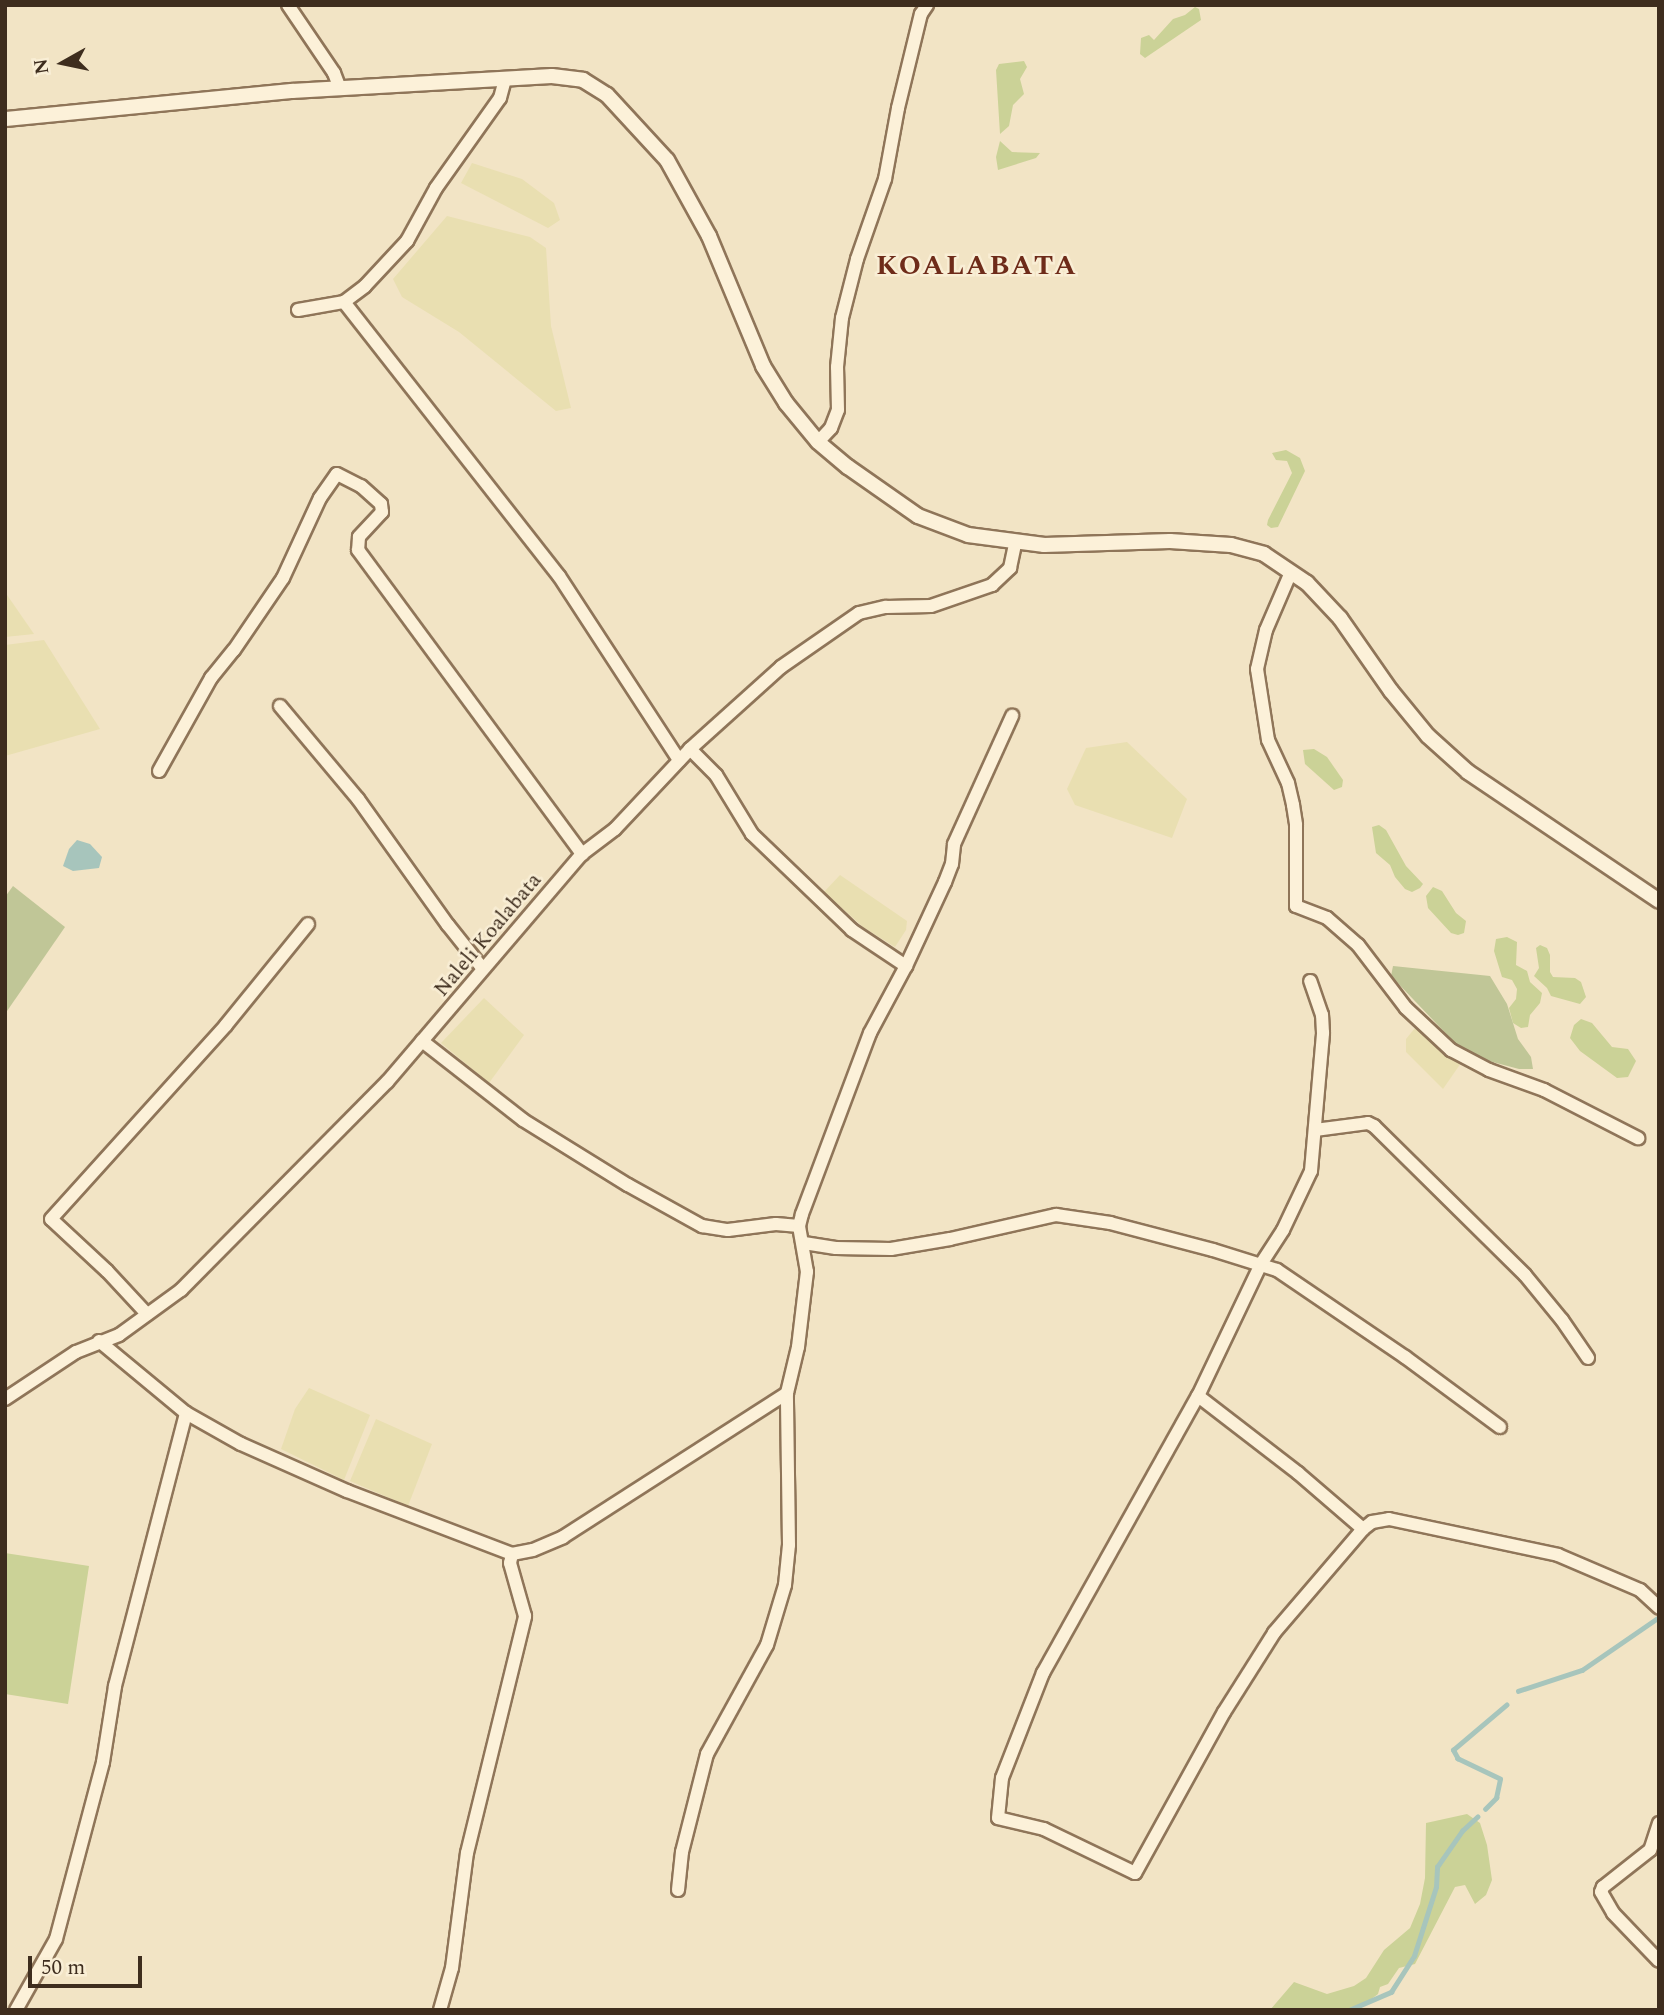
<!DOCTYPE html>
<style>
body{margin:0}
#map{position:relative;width:1664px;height:2015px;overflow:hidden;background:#f2e4c5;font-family:Spectral,serif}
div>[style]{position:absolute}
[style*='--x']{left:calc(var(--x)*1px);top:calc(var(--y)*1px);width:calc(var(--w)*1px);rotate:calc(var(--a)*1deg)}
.farmland>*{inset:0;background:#e9dfb1}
.green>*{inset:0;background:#cbd297}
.cemetery>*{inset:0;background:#c0c697}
.water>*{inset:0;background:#a7c5bc}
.stream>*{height:4.5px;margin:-2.25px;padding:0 2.25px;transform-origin:2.25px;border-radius:2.25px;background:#a7c5bc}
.roads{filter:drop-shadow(2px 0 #8f7559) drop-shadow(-2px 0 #8f7559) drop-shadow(0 2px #8f7559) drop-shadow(0 -2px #8f7559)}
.minor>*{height:12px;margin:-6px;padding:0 6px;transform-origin:6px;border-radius:6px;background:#fcf1d9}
.tertiary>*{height:14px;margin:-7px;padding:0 7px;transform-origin:7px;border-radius:7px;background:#fcf1d9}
span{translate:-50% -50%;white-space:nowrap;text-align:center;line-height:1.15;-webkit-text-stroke:5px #f9eed5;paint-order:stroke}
.street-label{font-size:21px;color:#3e2d1e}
.district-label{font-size:28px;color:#6e2b19;font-weight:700;letter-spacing:2px}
.frame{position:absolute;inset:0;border:7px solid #3e2d1e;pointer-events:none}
.north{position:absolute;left:28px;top:28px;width:70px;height:70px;-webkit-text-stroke:5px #f9eed5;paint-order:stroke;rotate:261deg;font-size:19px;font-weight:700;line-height:28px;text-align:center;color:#3e2d1e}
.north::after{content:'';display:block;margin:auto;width:24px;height:32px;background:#3e2d1e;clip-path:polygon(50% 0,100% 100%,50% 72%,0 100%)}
.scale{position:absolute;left:28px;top:1956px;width:114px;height:32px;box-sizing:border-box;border:4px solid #3e2d1e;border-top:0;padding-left:9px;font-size:21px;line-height:24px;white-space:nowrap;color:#3e2d1e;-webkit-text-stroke:5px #f9eed5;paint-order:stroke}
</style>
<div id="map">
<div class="farmland">
<div style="clip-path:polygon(472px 163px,522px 179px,554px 203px,560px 220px,548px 228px,461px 183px)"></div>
<div style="clip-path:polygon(447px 216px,530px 237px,546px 248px,551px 326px,571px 408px,556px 411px,459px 332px,402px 297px,393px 279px)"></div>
<div style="clip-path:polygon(5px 592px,34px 634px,5px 637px)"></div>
<div style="clip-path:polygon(44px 640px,100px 729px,5px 756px,5px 645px)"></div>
<div style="clip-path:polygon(1127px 742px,1187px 799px,1172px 838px,1075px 805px,1067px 789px,1086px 748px)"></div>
<div style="clip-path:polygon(840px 875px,907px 921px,906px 930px,895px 947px,863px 927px,824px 892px)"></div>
<div style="clip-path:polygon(484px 998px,524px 1035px,489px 1083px,441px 1043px)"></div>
<div style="clip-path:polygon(1415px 1028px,1461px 1063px,1443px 1089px,1406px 1052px,1406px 1039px)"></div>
<div style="clip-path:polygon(309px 1388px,370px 1415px,344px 1480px,281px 1449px,295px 1409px)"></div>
<div style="clip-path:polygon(376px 1419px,432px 1444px,408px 1506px,350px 1481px)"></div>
</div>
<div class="green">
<div style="clip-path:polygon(1195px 7px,1199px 9px,1201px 20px,1145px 58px,1140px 54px,1141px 38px,1149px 35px,1154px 40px,1173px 19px,1185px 15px)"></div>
<div style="clip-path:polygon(1024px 61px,1027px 67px,1020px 79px,1024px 94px,1013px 105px,1009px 126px,1000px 134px,996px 70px,999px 64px)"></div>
<div style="clip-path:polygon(1000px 141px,1012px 152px,1040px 153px,1036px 158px,998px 170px,996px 157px)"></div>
<div style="clip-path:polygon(1286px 450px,1300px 458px,1305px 471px,1278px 527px,1271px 528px,1267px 525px,1268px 520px,1292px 473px,1287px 461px,1276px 460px,1272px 453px)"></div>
<div style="clip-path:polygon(1314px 749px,1327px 757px,1343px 780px,1342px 787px,1334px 790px,1305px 764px,1303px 750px)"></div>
<div style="clip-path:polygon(1379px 825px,1386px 830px,1406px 866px,1423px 884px,1420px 888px,1412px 892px,1405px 889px,1395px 877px,1390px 865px,1376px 853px,1372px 827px)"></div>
<div style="clip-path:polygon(1433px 887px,1442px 891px,1456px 913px,1466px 921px,1464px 933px,1458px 935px,1451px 933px,1428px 908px,1426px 896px)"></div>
<div style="clip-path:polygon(1507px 937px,1517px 942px,1516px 965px,1527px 971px,1530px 982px,1542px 993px,1540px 1003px,1530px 1015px,1528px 1027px,1521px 1028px,1513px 1023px,1509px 1008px,1516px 999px,1517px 989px,1512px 980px,1502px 977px,1494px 951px,1496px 939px)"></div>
<div style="clip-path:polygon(1540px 945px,1547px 948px,1550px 955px,1550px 972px,1553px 977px,1575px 978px,1581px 982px,1586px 997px,1580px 1004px,1551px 996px,1547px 988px,1534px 976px,1539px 968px,1536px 948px)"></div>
<div style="clip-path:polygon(1581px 1019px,1592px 1023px,1612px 1047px,1628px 1049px,1636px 1061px,1628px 1077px,1617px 1078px,1580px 1051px,1570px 1038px,1574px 1025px)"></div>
<div style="clip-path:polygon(5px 1553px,89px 1566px,68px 1704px,5px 1694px)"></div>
<div style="clip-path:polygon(1467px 1814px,1480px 1823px,1487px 1845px,1492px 1880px,1486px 1895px,1475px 1904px,1465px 1885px,1455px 1887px,1415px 1964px,1399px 1968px,1388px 1984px,1380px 1987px,1378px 1994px,1365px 2004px,1354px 2010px,1270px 2010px,1294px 1982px,1327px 1994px,1354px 1986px,1366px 1978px,1384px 1950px,1410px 1928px,1420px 1904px,1425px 1878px,1426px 1823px)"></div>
</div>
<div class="cemetery">
<div style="clip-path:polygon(13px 886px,65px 927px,5px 1014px,5px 897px)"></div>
<div style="clip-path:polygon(1393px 966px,1490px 976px,1507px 1004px,1518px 1039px,1531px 1057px,1533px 1069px,1519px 1069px,1485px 1060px,1455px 1043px,1391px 976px)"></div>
</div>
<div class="water">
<div style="clip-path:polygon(77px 840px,90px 844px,102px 857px,99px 868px,73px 871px,63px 866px,69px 849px)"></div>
</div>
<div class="stream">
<div style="--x:1518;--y:1691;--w:67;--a:-18.2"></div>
<div style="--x:1582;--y:1670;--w:93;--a:-34.5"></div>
<div style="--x:1485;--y:1809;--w:16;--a:-45"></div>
<div style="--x:1496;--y:1798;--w:19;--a:-78"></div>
<div style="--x:1500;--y:1779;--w:47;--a:-154.5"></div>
<div style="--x:1458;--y:1759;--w:10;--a:-119"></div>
<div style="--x:1453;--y:1750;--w:70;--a:-40.3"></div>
<div style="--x:1349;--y:2010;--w:46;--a:-23.2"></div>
<div style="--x:1391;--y:1992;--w:43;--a:-57.4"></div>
<div style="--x:1414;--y:1956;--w:72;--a:-72.3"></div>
<div style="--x:1436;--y:1887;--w:20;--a:-87"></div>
<div style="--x:1437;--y:1867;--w:44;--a:-55.2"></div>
<div style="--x:1462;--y:1831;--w:21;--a:-43"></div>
</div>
<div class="roads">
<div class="minor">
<div style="--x:288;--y:5;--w:82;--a:55.9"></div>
<div style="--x:334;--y:73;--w:17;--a:69"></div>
<div style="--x:344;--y:302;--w:348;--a:51.9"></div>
<div style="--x:559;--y:576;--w:220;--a:56.9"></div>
<div style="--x:298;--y:310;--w:47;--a:-9.9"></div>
<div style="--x:344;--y:302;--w:26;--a:-37"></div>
<div style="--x:365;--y:286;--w:62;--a:-47"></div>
<div style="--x:407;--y:241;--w:60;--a:-61.3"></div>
<div style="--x:436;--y:188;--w:110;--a:-54.6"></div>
<div style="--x:500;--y:98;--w:20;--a:-75"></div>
<div style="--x:818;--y:442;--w:19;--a:-47"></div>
<div style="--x:831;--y:428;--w:19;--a:-69"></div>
<div style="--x:838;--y:410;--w:43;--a:-91.3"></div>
<div style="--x:837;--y:367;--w:49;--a:-84.2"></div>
<div style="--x:842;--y:318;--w:61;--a:-75.7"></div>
<div style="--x:857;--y:259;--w:85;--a:-70.7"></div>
<div style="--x:885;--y:179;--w:72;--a:-79.6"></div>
<div style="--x:898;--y:108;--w:97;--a:-76.3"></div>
<div style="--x:921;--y:14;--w:11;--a:-56"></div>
<div style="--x:1291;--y:572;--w:63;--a:113.3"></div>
<div style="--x:1266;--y:630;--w:40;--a:103"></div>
<div style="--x:1257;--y:669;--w:72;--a:81.2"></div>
<div style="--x:1268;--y:740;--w:47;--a:65.1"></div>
<div style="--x:1288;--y:783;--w:23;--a:77"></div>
<div style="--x:1293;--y:805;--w:20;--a:81"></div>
<div style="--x:1296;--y:825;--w:81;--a:90"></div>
<div style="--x:1296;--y:906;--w:33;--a:21"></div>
<div style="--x:1327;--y:918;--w:41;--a:41.1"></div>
<div style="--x:1358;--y:945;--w:79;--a:52.7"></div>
<div style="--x:1406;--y:1008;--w:62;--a:43"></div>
<div style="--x:1451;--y:1050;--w:43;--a:27.8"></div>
<div style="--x:1489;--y:1070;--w:59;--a:20"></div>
<div style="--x:1544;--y:1090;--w:106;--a:27.1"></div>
<div style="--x:280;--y:706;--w:121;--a:50"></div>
<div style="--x:358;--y:799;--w:155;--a:54.5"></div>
<div style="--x:448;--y:925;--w:56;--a:51.5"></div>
<div style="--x:690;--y:749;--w:37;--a:45"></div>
<div style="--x:716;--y:775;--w:69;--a:58.6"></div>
<div style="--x:752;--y:834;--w:139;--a:43.8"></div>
<div style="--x:852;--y:930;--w:65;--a:33.7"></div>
<div style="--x:159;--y:771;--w:107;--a:-60.8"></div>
<div style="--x:211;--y:678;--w:36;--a:-51"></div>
<div style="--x:234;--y:650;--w:87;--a:-55.8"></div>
<div style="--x:283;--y:578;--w:88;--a:-65.2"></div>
<div style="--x:320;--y:498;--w:29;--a:-55"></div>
<div style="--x:337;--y:474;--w:27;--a:27"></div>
<div style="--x:361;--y:486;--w:27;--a:42"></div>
<div style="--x:381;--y:504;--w:8;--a:83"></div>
<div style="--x:382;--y:512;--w:34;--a:133"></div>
<div style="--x:359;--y:537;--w:13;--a:94"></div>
<div style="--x:358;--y:550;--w:378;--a:53.6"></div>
<div style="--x:422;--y:1041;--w:128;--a:38"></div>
<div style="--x:523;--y:1120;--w:123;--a:31.8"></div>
<div style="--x:628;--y:1185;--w:85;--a:29"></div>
<div style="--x:702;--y:1226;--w:26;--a:9"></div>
<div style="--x:728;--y:1230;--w:48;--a:-7.1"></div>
<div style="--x:776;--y:1224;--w:23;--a:5"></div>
<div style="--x:1315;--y:1130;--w:53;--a:-7.5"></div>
<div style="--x:1368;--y:1123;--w:7;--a:27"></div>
<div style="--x:1374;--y:1126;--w:212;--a:44.6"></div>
<div style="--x:1525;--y:1275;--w:58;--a:50.6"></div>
<div style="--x:1562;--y:1320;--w:46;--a:55.6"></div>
<div style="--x:804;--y:1243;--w:32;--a:9"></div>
<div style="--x:836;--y:1248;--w:55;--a:1"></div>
<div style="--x:891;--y:1249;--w:60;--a:-9.6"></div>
<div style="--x:950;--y:1239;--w:109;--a:-12.8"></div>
<div style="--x:1056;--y:1215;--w:55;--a:8.4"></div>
<div style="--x:1110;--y:1223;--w:106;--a:14.7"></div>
<div style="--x:1213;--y:1250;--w:67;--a:17.4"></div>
<div style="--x:1277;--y:1270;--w:155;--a:34.2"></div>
<div style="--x:1405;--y:1357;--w:118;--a:36.4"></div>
<div style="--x:147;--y:1314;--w:59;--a:-132.9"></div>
<div style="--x:107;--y:1271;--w:76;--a:-137.1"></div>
<div style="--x:51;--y:1219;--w:261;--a:-47.9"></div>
<div style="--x:226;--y:1025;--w:130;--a:-50.9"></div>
<div style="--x:99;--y:1341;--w:113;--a:39.6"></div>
<div style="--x:186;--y:1413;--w:63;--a:29.4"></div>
<div style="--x:241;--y:1444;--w:116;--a:23.9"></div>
<div style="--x:347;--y:1491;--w:177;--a:20.9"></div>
<div style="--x:512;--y:1554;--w:21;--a:-11"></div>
<div style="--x:533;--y:1550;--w:33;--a:-23"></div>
<div style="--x:563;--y:1537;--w:266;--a:-32.7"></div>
<div style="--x:1198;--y:1396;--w:126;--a:37.6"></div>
<div style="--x:1298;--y:1473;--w:86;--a:40.7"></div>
<div style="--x:1363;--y:1529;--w:137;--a:130.6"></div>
<div style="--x:1274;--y:1633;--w:93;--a:122.3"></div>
<div style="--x:1224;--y:1712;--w:184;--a:118.9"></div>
<div style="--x:1135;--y:1873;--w:101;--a:-154.2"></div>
<div style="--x:1044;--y:1829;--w:47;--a:-166.6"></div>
<div style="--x:998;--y:1818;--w:40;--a:-84.3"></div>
<div style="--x:1002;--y:1778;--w:113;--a:-68.7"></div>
<div style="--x:1043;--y:1673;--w:317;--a:-60.8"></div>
<div style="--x:1198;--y:1396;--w:146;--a:-64.5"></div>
<div style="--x:1261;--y:1264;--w:40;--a:-57.1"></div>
<div style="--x:1283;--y:1230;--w:65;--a:-64.6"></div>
<div style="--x:1311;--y:1171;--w:139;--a:-85"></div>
<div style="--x:1323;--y:1033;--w:18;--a:-93"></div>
<div style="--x:1322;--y:1015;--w:36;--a:-109"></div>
<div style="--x:5;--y:1399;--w:85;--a:-33.5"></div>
<div style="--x:76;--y:1352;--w:46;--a:-21.6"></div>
<div style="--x:119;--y:1335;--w:77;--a:-36"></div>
<div style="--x:181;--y:1290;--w:293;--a:-45.3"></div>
<div style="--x:387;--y:1082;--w:300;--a:-49.5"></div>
<div style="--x:582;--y:854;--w:41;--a:-37.1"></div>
<div style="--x:615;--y:829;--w:110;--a:-46.8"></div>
<div style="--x:690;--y:749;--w:122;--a:-42"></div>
<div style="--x:781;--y:667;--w:95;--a:-34.7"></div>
<div style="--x:859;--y:613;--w:28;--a:-13"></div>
<div style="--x:886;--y:607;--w:45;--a:-1.3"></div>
<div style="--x:931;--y:606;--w:65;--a:-19"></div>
<div style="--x:992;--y:585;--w:25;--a:-43"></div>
<div style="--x:1010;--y:568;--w:25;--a:-78"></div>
<div style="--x:1363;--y:1529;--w:11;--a:-38"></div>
<div style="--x:1372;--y:1522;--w:17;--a:-10"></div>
<div style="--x:1389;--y:1519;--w:173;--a:12"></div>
<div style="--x:1558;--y:1555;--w:89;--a:23.1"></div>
<div style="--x:1640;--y:1590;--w:26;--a:43"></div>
<div style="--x:1659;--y:1823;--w:28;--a:108"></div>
<div style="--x:1650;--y:1850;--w:60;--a:141.8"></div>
<div style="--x:1603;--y:1887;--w:5;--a:112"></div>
<div style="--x:1601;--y:1892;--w:24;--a:60"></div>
<div style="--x:1613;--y:1913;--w:66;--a:46.2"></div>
<div style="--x:678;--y:1890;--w:38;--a:-84"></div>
<div style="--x:682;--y:1852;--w:101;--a:-75.7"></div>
<div style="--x:707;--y:1754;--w:124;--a:-61.2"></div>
<div style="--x:767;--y:1645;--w:63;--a:-73.3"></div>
<div style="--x:785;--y:1585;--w:40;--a:-84.3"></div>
<div style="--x:789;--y:1545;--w:152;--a:-90.8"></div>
<div style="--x:787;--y:1393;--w:47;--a:-76.6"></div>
<div style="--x:798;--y:1347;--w:76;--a:-83.2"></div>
<div style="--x:807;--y:1272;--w:47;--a:-99.9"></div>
<div style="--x:799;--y:1226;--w:12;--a:-76"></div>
<div style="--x:802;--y:1214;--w:193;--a:-69.4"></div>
<div style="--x:870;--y:1033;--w:76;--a:-61.8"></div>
<div style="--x:906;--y:966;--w:93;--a:-65.1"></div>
<div style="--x:945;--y:882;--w:19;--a:-69"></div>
<div style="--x:952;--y:864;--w:20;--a:-84"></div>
<div style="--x:954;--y:844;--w:141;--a:-65.6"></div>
<div style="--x:16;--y:2010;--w:81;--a:-60.6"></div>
<div style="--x:56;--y:1939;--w:183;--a:-75.1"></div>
<div style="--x:103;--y:1762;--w:77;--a:-81"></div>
<div style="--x:115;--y:1686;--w:282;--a:-75.4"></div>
<div style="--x:440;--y:2010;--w:44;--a:-74.1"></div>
<div style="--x:452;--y:1968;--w:116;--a:-82.6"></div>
<div style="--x:467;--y:1853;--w:244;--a:-76.2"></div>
<div style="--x:525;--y:1616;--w:55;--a:-105.8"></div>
<div style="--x:510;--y:1563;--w:9;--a:-77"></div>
</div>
<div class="tertiary">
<div style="--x:5;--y:119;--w:288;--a:-5.6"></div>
<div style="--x:292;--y:91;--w:260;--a:-3.3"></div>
<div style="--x:552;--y:76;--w:31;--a:7"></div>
<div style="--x:583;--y:80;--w:28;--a:32"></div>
<div style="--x:607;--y:95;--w:88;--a:47.3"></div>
<div style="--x:667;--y:160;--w:87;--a:61.1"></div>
<div style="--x:709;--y:236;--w:141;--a:67.4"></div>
<div style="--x:763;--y:366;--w:44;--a:58.1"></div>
<div style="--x:786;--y:403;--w:50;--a:50.6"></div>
<div style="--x:818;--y:442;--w:39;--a:40"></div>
<div style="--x:848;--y:467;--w:85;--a:35"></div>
<div style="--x:918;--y:516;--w:53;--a:20.8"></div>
<div style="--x:968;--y:535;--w:77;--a:7.5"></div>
<div style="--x:1044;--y:545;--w:126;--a:-1.8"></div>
<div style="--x:1170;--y:541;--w:61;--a:3.8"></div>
<div style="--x:1231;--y:545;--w:34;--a:15"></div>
<div style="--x:1264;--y:554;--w:52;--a:34"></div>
<div style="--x:1307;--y:583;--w:48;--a:46.7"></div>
<div style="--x:1340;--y:618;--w:89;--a:55.1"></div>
<div style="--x:1391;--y:691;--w:58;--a:50.6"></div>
<div style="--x:1428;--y:736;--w:54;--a:42"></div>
<div style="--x:1468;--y:772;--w:230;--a:34"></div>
</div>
</div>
<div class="street-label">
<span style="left:488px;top:935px;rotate:-50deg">Naleli Koalabata</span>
</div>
<div class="district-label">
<span style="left:977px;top:266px">KOALABATA</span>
</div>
<div class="frame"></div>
<div class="north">N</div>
<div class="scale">50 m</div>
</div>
